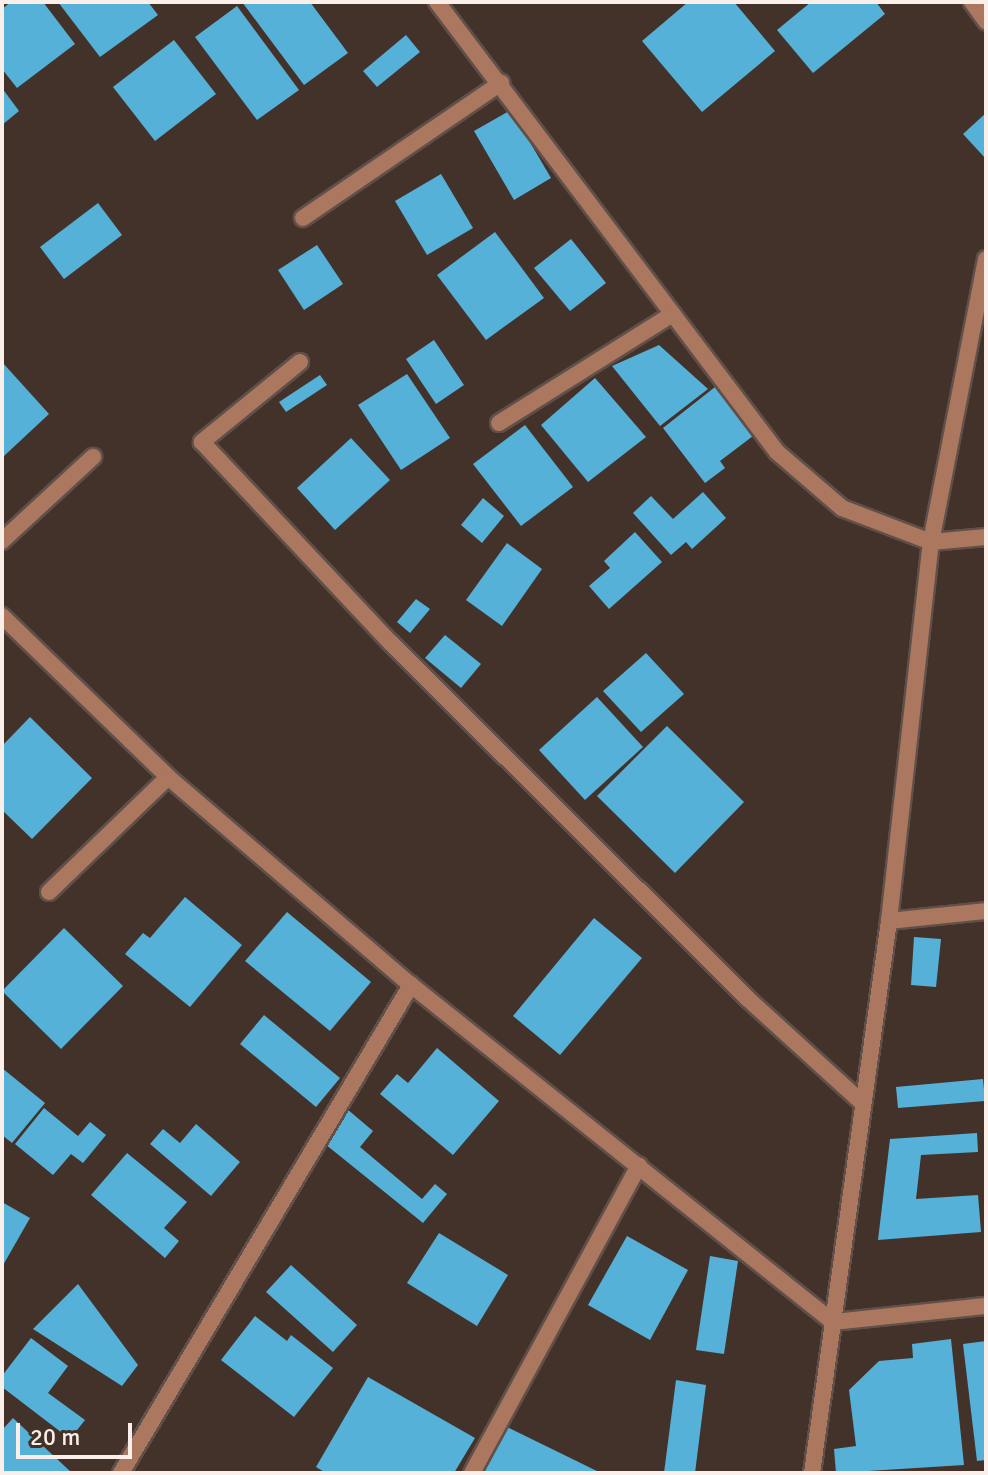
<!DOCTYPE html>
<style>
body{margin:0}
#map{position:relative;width:988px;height:1475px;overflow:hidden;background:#43322a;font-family:Signika,sans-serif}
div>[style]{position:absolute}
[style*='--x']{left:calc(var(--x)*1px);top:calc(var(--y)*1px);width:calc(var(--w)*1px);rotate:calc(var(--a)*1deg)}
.building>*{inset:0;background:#56b1d9}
.roads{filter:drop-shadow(2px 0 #605049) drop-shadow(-2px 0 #605049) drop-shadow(0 2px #605049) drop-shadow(0 -2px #605049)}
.street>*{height:16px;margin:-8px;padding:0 8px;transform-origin:8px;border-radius:8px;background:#ab775f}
span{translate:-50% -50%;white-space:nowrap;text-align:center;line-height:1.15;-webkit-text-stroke:8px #43322a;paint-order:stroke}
.frame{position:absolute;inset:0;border:4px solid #fbefea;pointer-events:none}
.scale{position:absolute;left:16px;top:1423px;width:116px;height:36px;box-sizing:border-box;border:4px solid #fbefea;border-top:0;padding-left:10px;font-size:24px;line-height:28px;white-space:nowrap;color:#fbefea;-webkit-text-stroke:6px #43322a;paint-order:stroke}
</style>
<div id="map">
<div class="building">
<div style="clip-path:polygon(11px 2px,43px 2px,75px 44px,17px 88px,2px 69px,2px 9px)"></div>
<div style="clip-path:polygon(58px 2px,148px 2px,158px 15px,100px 57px)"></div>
<div style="clip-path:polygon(242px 2px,310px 2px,348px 53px,304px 85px)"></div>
<div style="clip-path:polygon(688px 2px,734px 2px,775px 51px,702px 112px,642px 41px)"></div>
<div style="clip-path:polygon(811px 2px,876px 2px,885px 14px,813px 73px,777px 30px)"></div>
<div style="clip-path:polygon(237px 6px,299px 90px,257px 120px,195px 37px)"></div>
<div style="clip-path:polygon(406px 35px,420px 52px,377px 87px,363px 71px)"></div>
<div style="clip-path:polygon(174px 40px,216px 94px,155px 141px,113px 87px)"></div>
<div style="clip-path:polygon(2px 88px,19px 111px,2px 125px)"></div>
<div style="clip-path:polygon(511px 110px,551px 178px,514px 200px,474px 131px)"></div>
<div style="clip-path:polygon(986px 113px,986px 159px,963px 134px)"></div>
<div style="clip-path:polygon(441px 174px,473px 228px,427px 255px,395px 201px)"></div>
<div style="clip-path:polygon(98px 203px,122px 235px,64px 279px,40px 247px)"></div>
<div style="clip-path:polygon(495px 232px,544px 298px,486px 340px,437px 275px)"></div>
<div style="clip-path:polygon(571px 239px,606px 283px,570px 311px,534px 268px)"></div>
<div style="clip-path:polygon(317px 245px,343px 284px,304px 310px,278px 270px)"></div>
<div style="clip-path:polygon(434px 340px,464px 385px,436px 404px,406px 359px)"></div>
<div style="clip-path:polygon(659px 345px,708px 389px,660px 426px,612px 366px)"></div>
<div style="clip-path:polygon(2px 362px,49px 414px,4px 456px,2px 454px)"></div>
<div style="clip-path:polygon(407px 374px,450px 438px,401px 470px,358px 405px)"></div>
<div style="clip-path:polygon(320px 375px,327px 385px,286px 412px,279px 402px)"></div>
<div style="clip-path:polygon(595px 378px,646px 437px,588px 482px,541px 425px)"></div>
<div style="clip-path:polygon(715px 387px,753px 436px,720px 461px,725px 468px,705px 483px,663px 428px)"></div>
<div style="clip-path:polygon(525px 425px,573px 487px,521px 526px,473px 464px)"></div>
<div style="clip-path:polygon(351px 438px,390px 480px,335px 530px,297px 488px)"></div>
<div style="clip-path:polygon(703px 492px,726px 518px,692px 549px,686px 542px,671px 555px,633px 513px,651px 496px,673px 519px)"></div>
<div style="clip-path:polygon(483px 498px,504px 516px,482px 543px,461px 525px)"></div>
<div style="clip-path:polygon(635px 532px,662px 562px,609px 609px,589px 586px,610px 568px,604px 561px)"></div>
<div style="clip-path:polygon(507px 543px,542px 569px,502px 626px,466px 600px)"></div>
<div style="clip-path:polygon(416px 599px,430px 609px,410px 633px,397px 622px)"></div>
<div style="clip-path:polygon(445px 635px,481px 664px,461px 688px,425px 658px)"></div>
<div style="clip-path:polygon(646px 653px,684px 694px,641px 732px,603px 691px)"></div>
<div style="clip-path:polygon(597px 697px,643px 747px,585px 800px,539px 750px)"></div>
<div style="clip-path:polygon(30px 717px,92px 778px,32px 839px,2px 810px,2px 746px)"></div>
<div style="clip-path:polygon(667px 726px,744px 802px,675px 873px,597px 796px)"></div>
<div style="clip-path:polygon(185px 897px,242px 945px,190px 1007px,125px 954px,143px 933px,150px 938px)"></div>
<div style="clip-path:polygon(287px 912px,371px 982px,330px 1031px,245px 961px)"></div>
<div style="clip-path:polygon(594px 918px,642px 958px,560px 1055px,513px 1016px)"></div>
<div style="clip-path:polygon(64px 928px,123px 986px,61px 1049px,2px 991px)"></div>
<div style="clip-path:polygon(914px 937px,941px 939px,936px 987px,911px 985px)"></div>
<div style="clip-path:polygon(264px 1015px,340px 1078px,316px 1107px,240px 1044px)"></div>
<div style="clip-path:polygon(437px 1048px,499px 1101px,453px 1155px,380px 1094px,397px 1074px,408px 1083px)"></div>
<div style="clip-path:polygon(2px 1068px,45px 1103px,12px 1143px,2px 1135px)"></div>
<div style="clip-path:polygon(983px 1079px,985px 1101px,898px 1108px,896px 1087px)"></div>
<div style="clip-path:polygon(44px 1108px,78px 1136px,90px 1122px,106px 1135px,83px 1163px,71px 1154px,53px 1175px,15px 1144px)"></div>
<div style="clip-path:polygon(347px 1109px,373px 1131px,360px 1147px,422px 1199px,435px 1184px,447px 1194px,423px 1223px,325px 1144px)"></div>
<div style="clip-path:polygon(196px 1124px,240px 1162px,211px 1196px,150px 1144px,163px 1129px,180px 1143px)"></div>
<div style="clip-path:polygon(977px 1133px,978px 1152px,921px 1155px,916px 1199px,978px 1195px,981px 1232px,878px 1240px,890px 1139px)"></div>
<div style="clip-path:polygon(127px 1153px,187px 1202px,164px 1228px,179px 1241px,165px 1258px,91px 1195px)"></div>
<div style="clip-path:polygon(2px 1202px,30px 1218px,2px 1267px)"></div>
<div style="clip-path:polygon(439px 1233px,508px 1275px,477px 1326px,407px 1283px)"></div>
<div style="clip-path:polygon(627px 1236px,688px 1270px,650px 1340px,588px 1305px)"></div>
<div style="clip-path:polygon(710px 1256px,738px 1261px,724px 1354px,696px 1350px)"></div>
<div style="clip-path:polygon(291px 1265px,357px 1325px,333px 1352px,266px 1292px)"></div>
<div style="clip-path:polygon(78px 1284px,138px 1365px,122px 1386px,33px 1329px)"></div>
<div style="clip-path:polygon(255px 1316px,287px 1341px,291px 1335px,333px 1368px,294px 1417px,221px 1360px)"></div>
<div style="clip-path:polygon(31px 1338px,68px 1366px,48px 1393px,85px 1420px,70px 1439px,2px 1387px,2px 1376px)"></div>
<div style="clip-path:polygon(951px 1339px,964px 1465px,836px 1473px,834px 1449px,856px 1446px,849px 1390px,879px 1361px,913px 1358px,912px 1344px)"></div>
<div style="clip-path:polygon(986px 1341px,986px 1460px,977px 1461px,963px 1344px)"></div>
<div style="clip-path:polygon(368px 1377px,475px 1438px,454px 1473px,326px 1473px,316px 1467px)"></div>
<div style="clip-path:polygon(676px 1380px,706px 1385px,695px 1473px,664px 1473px)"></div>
<div style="clip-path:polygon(13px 1418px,72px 1473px,2px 1473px,2px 1430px)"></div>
<div style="clip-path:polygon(507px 1427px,601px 1473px,484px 1473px)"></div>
</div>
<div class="roads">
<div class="street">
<div style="--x:437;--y:2;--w:564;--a:52.93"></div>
<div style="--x:777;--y:452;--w:86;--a:40.7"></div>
<div style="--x:842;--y:508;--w:95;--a:20.9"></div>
<div style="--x:931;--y:542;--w:55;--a:-5.2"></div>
<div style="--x:972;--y:2;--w:24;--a:54"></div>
<div style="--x:303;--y:218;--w:240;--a:-34.3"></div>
<div style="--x:300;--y:362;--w:127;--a:140.8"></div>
<div style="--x:202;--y:442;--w:276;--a:46.8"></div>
<div style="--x:391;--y:643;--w:503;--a:44.92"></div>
<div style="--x:747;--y:998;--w:153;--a:42.3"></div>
<div style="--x:499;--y:423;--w:205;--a:-32.1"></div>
<div style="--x:2;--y:541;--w:124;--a:-42.7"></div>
<div style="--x:2;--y:616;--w:231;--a:44.1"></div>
<div style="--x:168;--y:777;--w:320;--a:40.6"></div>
<div style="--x:411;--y:985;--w:540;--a:38.61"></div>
<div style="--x:833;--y:1322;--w:154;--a:-6"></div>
<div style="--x:49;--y:892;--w:165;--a:-44"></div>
<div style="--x:889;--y:921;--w:98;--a:-5.9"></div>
<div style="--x:121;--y:1473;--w:568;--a:-59.28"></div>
<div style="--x:472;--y:1473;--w:350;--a:-61.5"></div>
<div style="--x:812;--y:1473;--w:557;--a:-82.06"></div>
<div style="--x:889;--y:921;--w:381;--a:-83.7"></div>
<div style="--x:931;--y:542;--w:288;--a:-79"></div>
</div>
</div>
<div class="frame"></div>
<div class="scale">20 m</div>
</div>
